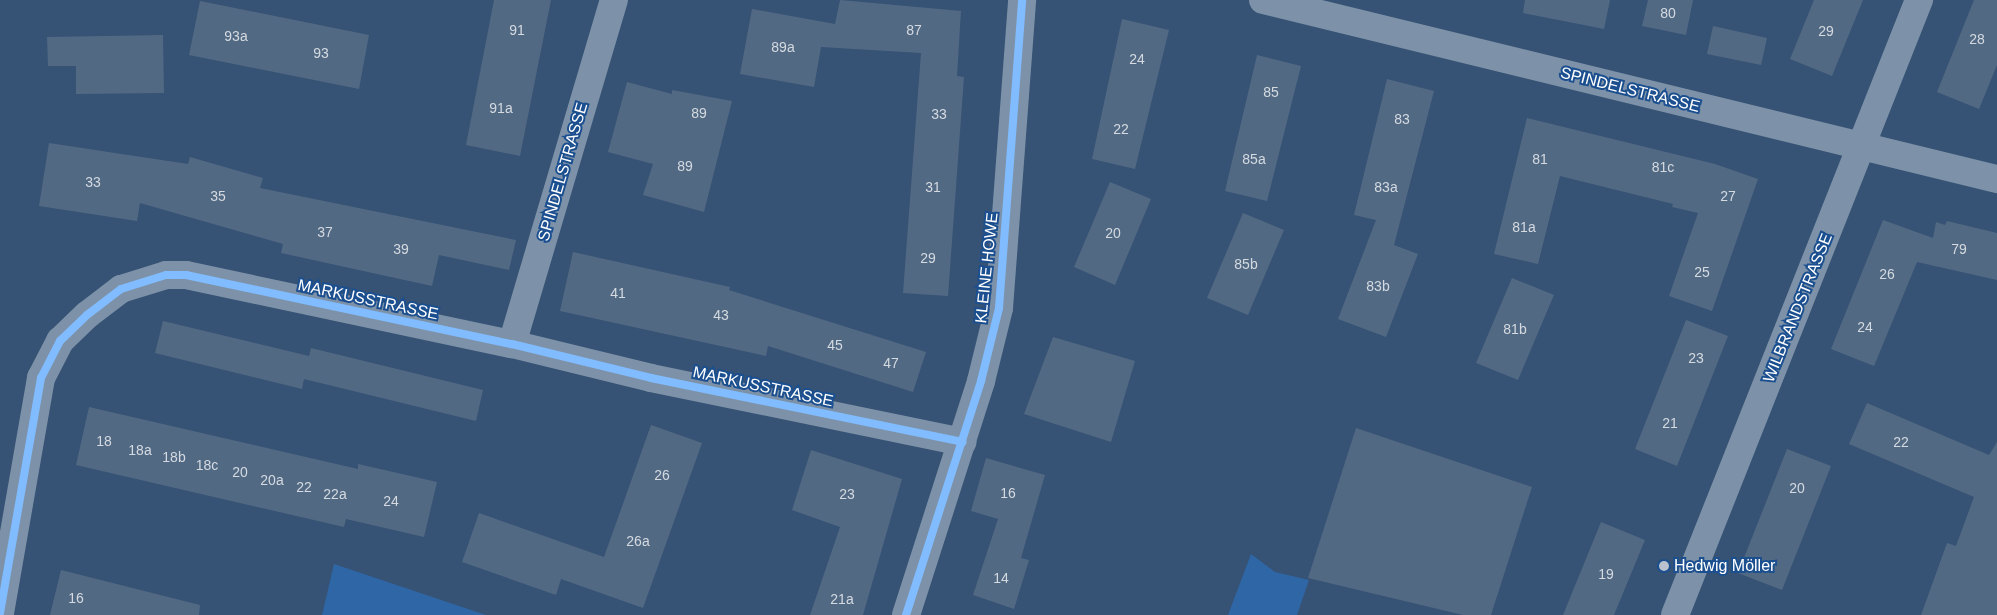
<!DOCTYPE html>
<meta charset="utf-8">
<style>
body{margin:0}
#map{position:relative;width:1997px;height:615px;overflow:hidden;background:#365274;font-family:Arial,sans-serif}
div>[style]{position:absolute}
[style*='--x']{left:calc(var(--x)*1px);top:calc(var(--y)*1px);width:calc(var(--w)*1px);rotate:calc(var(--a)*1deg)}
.green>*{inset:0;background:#2f66a5}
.building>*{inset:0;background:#526984}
.minor>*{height:28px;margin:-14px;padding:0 14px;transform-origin:14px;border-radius:14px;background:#7d92a8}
.cycleway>*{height:8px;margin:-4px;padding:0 4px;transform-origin:4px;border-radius:4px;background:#80bcff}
.dots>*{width:14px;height:14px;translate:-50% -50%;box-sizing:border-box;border:2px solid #1b4f8f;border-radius:50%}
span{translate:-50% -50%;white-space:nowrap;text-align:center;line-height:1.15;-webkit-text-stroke:4px #1b4f8f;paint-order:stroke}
.number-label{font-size:14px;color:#d4dae0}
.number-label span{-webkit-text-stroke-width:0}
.street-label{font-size:16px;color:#fff}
.poi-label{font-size:16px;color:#fff}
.left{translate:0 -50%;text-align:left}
</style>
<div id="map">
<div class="green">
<div style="clip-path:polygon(1251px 554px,1275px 572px,1309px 580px,1297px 615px,1228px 615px)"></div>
<div style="clip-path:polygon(334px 564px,486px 615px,322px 615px)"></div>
</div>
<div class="building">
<div style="clip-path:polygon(494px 0,551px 0,520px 156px,466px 145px)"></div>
<div style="clip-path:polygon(840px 0,961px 11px,957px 76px,964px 77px,948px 296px,903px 293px,921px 53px,821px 47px,814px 87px,740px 74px,752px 9px,835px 24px)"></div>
<div style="clip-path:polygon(1525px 0,1610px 0,1604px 29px,1523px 13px)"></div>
<div style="clip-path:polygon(1648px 0,1693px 0,1686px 35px,1642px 26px)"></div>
<div style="clip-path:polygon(1814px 0,1863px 0,1832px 76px,1790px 59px)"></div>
<div style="clip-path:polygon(1974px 0,1997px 0,1997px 65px,1979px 109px,1937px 92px)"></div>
<div style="clip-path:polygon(200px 1px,369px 35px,359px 89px,189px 55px)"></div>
<div style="clip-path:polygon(1122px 19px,1169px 30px,1135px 169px,1092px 159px)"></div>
<div style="clip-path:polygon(1713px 26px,1767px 38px,1761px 65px,1707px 54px)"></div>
<div style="clip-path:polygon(163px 35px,164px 93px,76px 94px,76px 66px,48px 66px,47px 37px)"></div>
<div style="clip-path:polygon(1257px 55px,1301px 66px,1267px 201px,1225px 191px)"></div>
<div style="clip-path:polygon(1387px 79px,1434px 91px,1394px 245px,1418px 254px,1386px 337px,1338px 319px,1376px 220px,1354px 215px)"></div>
<div style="clip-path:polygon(627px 82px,672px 94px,672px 90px,732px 101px,704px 212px,643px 195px,653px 164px,608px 152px)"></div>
<div style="clip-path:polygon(1527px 118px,1715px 164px,1758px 179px,1712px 311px,1669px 296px,1698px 213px,1672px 207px,1673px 204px,1560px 176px,1538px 264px,1494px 254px)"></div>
<div style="clip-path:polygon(49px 143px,188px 164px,190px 157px,263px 178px,260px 188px,516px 240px,509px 270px,439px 255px,432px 286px,281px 253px,283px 244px,140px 203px,137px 221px,39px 206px)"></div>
<div style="clip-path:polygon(1110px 182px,1151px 199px,1115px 285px,1074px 267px)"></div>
<div style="clip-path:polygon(1243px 213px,1284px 230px,1248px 315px,1207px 298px)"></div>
<div style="clip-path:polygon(1883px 220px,1933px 238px,1936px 222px,1945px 225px,1947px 221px,1997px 233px,1997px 280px,1917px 262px,1874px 366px,1831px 349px)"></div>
<div style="clip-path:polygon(573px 252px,730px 287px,729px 290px,926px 352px,913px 392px,768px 346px,766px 356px,560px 311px)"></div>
<div style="clip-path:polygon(1512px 278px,1554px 295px,1518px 380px,1476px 363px)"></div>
<div style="clip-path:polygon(1686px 320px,1728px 336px,1677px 466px,1635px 449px)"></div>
<div style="clip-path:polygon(163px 321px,309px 356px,311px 348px,483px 390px,476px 421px,304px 379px,302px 389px,155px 353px)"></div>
<div style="clip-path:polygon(1053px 337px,1135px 361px,1111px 442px,1024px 414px)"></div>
<div style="clip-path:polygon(1867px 403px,1989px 455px,1997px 442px,1997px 615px,1921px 615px,1947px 543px,1956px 546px,1974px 497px,1849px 444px)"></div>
<div style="clip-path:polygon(89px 407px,358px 469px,358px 464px,437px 482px,424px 537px,346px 519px,344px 527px,76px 465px)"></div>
<div style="clip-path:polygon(651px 425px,702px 443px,643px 608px,561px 579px,556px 595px,462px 562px,479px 513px,604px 557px)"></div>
<div style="clip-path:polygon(1356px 428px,1532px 487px,1491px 615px,1463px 615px,1308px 578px)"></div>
<div style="clip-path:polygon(1787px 449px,1831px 466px,1782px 590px,1738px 573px)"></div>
<div style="clip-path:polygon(811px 450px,902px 479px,863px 615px,810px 615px,840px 527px,792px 510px)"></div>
<div style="clip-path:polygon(986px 458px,1045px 475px,1021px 558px,1029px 560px,1014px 609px,973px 595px,998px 519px,971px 511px)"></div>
<div style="clip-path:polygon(1601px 522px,1645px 540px,1614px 615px,1563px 615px)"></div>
<div style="clip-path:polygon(61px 570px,200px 605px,199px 615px,50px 615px)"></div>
</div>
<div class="minor">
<div style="--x:1263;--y:0;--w:756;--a:13.71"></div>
<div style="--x:512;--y:344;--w:359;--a:-73.5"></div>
<div style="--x:0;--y:613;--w:239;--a:-80.1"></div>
<div style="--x:41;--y:378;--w:42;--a:-62.8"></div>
<div style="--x:60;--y:341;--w:37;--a:-44"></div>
<div style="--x:87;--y:315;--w:43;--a:-37.4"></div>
<div style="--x:121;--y:289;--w:47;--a:-17.3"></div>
<div style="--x:166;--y:275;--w:20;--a:0"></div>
<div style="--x:186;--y:275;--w:333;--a:12"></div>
<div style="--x:512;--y:344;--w:143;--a:13.7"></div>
<div style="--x:651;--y:378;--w:318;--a:11.6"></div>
<div style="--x:906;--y:615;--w:246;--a:-72.2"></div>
<div style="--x:981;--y:381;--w:75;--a:-76.1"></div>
<div style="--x:999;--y:308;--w:309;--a:-85.7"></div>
<div style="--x:1675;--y:615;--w:662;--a:-68.36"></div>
</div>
<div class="cycleway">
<div style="--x:0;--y:613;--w:239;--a:-80.1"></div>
<div style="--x:41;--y:378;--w:42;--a:-62.8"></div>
<div style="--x:60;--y:341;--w:37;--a:-44"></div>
<div style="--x:87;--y:315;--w:43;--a:-37.4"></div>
<div style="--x:121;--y:289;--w:47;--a:-17.3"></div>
<div style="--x:166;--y:275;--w:20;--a:0"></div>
<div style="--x:186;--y:275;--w:333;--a:12"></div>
<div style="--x:512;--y:344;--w:143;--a:13.7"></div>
<div style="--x:651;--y:378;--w:318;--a:11.6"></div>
<div style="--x:906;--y:615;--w:246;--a:-72.2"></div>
<div style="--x:981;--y:381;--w:75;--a:-76.1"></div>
<div style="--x:999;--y:308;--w:309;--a:-85.7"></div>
</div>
<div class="dots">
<div style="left:1664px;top:566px;background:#b9c2ce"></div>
</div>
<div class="number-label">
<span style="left:1668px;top:13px">80</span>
<span style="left:517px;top:30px">91</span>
<span style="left:914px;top:30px">87</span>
<span style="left:1826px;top:31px">29</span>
<span style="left:236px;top:36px">93a</span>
<span style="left:1977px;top:39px">28</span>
<span style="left:783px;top:47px">89a</span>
<span style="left:321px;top:53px">93</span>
<span style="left:1137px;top:59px">24</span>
<span style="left:1271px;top:92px">85</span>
<span style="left:501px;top:108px">91a</span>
<span style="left:699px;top:113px">89</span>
<span style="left:939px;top:114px">33</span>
<span style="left:1402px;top:119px">83</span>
<span style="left:1121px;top:129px">22</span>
<span style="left:1254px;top:159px">85a</span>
<span style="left:1540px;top:159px">81</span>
<span style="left:685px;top:166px">89</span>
<span style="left:1663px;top:167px">81c</span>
<span style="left:93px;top:182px">33</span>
<span style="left:933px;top:187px">31</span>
<span style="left:1386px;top:187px">83a</span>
<span style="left:218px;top:196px">35</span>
<span style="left:1728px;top:196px">27</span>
<span style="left:1524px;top:227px">81a</span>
<span style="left:325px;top:232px">37</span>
<span style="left:1113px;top:233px">20</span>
<span style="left:401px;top:249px">39</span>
<span style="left:1959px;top:249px">79</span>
<span style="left:928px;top:258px">29</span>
<span style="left:1246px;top:264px">85b</span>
<span style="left:1702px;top:272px">25</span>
<span style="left:1887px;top:274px">26</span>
<span style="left:1378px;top:286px">83b</span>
<span style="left:618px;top:293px">41</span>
<span style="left:721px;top:315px">43</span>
<span style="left:1865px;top:327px">24</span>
<span style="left:1515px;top:329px">81b</span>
<span style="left:835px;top:345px">45</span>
<span style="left:1696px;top:358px">23</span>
<span style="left:891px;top:363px">47</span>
<span style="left:1670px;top:423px">21</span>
<span style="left:104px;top:441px">18</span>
<span style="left:1901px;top:442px">22</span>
<span style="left:140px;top:450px">18a</span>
<span style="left:174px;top:457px">18b</span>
<span style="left:207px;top:465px">18c</span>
<span style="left:240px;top:472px">20</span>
<span style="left:662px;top:475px">26</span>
<span style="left:272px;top:480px">20a</span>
<span style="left:304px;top:487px">22</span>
<span style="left:1797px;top:488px">20</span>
<span style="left:1008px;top:493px">16</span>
<span style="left:335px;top:494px">22a</span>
<span style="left:847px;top:494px">23</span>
<span style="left:391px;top:501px">24</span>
<span style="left:638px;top:541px">26a</span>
<span style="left:1606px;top:574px">19</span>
<span style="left:1001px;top:578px">14</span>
<span style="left:76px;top:598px">16</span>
<span style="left:842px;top:599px">21a</span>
</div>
<div class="street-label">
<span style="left:1630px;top:90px;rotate:14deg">SPINDELSTRASSE</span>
<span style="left:563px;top:172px;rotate:-74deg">SPINDELSTRASSE</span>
<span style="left:987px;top:268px;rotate:-84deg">KLEINE HOWE</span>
<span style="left:368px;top:300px;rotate:12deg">MARKUSSTRASSE</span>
<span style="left:1798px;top:308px;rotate:-68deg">WILBRANDSTRASSE</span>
<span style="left:763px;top:387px;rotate:12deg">MARKUSSTRASSE</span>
</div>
<div class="poi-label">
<span class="left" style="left:1674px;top:566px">Hedwig Möller</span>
</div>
</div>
